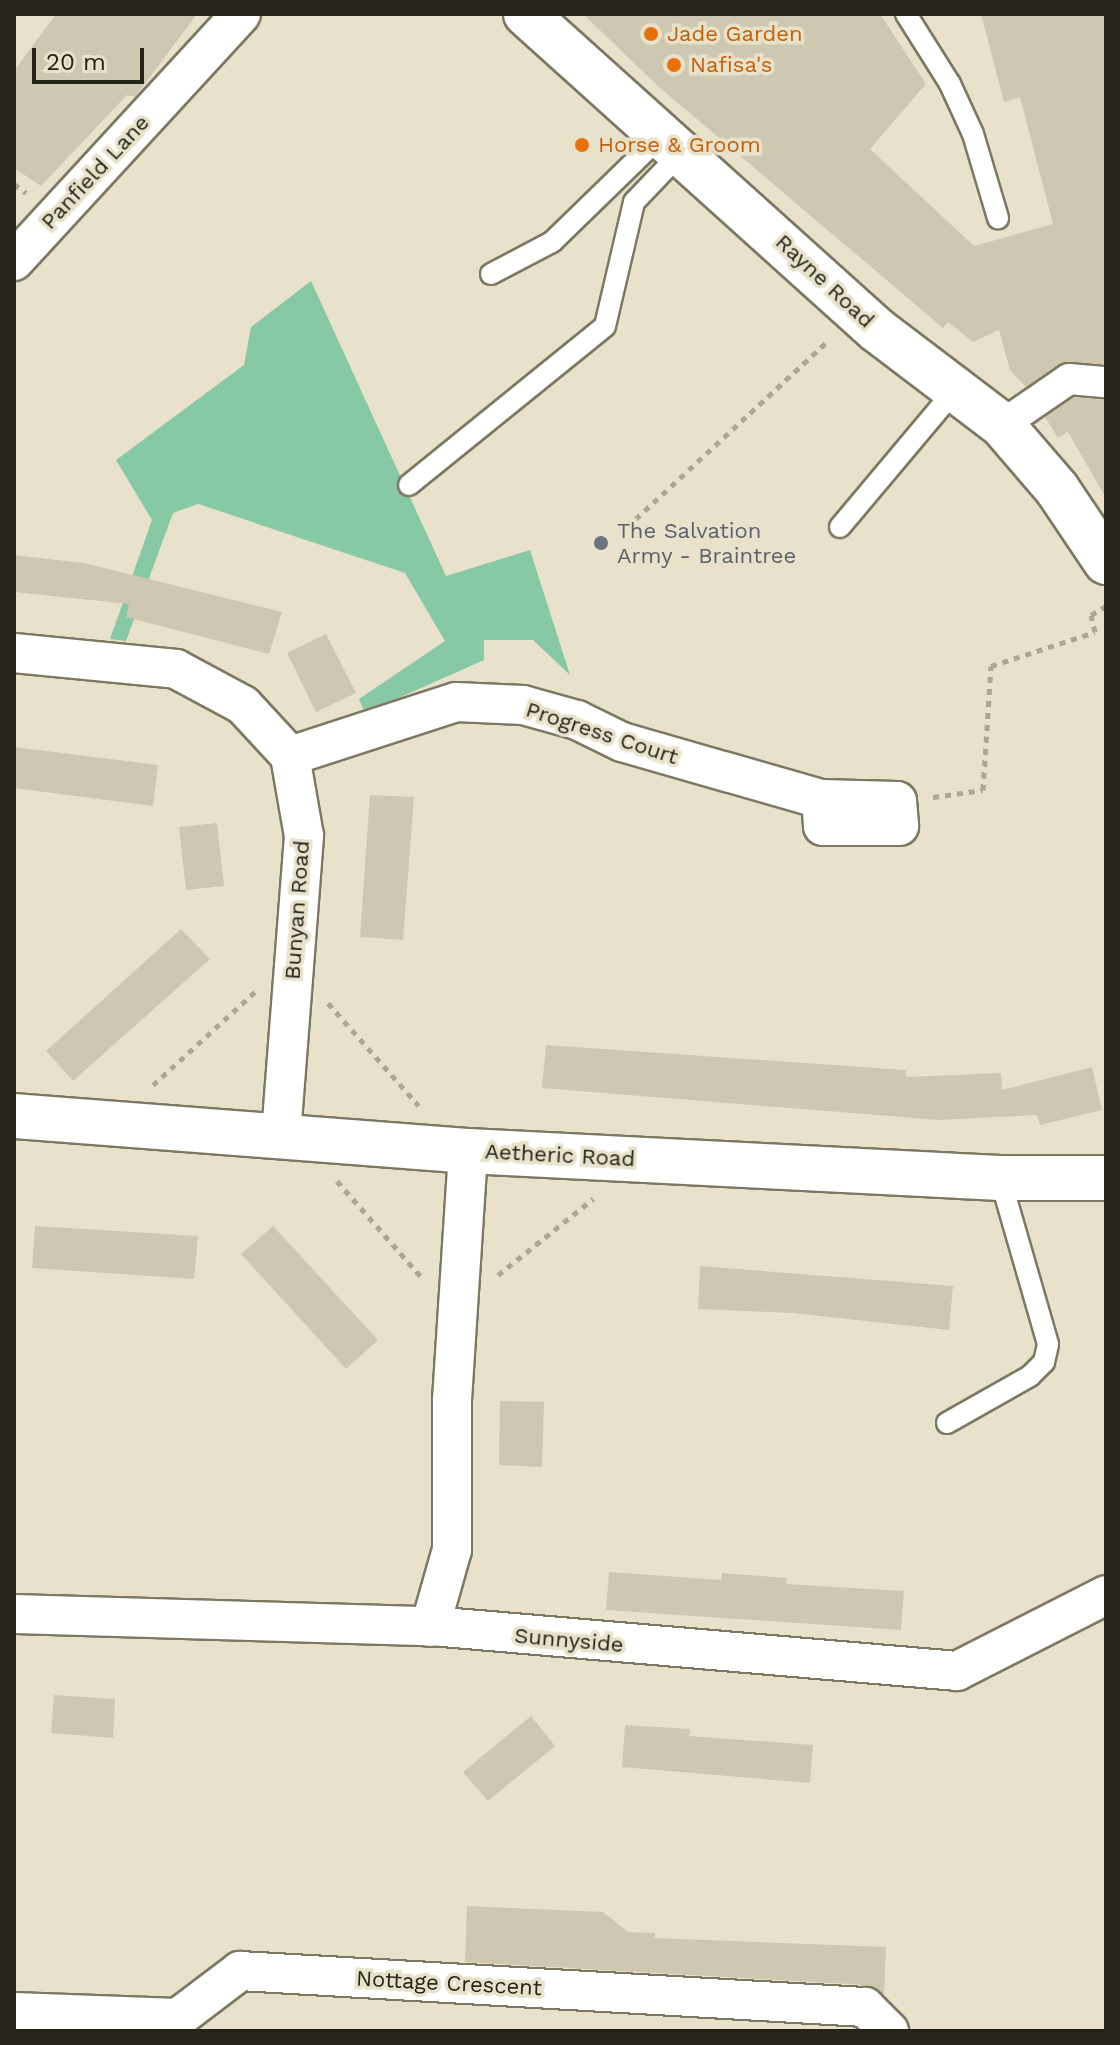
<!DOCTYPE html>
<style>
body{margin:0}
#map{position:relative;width:1120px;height:2045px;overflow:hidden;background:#e8e2ca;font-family:"Work Sans",sans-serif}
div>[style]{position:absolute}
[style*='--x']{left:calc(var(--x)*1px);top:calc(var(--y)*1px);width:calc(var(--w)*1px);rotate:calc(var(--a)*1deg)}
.green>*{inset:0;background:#86c9a4}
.building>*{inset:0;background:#cec8b1}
.path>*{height:5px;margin-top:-2.5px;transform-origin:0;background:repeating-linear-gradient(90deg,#aca793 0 6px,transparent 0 12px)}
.roads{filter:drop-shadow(2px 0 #7d7862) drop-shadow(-2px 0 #7d7862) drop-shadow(0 2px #7d7862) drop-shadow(0 -2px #7d7862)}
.service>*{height:20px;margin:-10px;padding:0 10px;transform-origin:10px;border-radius:10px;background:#fff}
.pedestrian>*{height:30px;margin:-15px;padding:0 15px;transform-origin:15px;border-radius:15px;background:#fff}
.minor>*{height:38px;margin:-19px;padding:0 19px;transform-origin:19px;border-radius:19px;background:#fff}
.tertiary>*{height:44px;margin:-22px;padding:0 22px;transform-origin:22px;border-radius:22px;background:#fff}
.secondary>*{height:44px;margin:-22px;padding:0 22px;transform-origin:22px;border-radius:22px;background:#fff}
.dots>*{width:22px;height:22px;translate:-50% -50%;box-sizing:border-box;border:4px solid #e8e2ca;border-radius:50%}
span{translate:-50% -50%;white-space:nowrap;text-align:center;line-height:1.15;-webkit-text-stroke:7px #e8e2ca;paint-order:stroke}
.food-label{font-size:22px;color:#c56008}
.left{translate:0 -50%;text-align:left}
.street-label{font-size:22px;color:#25231a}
.worship-label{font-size:22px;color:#5b616d}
.frame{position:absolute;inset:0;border:16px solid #25231a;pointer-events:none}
.scale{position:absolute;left:32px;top:48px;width:112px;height:36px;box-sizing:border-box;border:4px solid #25231a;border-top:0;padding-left:10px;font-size:24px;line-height:28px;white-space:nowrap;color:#25231a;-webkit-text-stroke:6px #e8e2ca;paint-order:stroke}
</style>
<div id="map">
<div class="green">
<div style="clip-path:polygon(311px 281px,446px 576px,530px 550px,570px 675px,533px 640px,484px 640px,484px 660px,365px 713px,359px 699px,445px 641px,405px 573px,198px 504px,173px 513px,126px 641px,110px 639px,152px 520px,116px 460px,244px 365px,251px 327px)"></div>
</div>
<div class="building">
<div style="clip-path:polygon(56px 14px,197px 14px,135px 97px,127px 95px,41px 186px,14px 168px,14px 71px)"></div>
<div style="clip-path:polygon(583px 14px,880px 14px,926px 84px,870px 149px,974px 246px,1053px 224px,1020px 97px,1004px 102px,981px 14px,1106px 14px,1106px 364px,1060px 364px,1026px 387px,1010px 370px,999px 330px,973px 342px,948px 322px,943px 328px,659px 87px)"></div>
<div style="clip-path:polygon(1074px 397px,1106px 400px,1106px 498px,1068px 432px,1058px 438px,1045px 417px)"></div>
<div style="clip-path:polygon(14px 555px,84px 563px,282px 612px,269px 654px,126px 617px,129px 604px,14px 592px)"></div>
<div style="clip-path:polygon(326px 634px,356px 693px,316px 712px,287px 653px)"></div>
<div style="clip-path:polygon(14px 747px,158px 765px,153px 806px,14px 788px)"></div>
<div style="clip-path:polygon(370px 795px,414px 797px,403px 940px,360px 937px)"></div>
<div style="clip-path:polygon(217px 823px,224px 886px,186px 890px,179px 827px)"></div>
<div style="clip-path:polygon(181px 929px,210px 959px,73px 1081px,46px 1051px)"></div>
<div style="clip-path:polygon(546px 1045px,906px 1070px,906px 1077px,1001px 1073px,1002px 1090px,1092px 1067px,1102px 1110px,1040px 1125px,1037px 1115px,939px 1120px,542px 1088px)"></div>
<div style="clip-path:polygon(35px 1226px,198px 1236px,194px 1279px,32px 1268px)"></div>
<div style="clip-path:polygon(273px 1226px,378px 1340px,346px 1369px,241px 1254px)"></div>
<div style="clip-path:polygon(700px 1266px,953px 1286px,949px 1330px,793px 1313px,698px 1309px)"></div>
<div style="clip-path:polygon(500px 1401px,544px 1402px,542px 1467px,499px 1465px)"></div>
<div style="clip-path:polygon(609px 1572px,721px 1580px,722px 1573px,787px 1578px,786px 1584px,904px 1591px,901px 1630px,606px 1610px)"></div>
<div style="clip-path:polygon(54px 1695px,115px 1699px,113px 1738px,51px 1733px)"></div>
<div style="clip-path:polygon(531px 1716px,555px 1746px,488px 1801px,463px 1772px)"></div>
<div style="clip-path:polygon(625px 1725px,690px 1729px,689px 1736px,813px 1745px,810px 1783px,622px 1767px)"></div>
<div style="clip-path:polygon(467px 1906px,603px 1912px,628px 1932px,655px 1933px,655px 1938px,886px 1947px,884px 1995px,866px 1985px,465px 1962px)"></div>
</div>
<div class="path">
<div style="--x:14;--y:184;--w:15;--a:37"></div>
<div style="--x:627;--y:527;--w:275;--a:-42.8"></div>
<div style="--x:933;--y:797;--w:50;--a:-8"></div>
<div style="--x:983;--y:790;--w:124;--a:-86.3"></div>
<div style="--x:991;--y:666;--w:109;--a:-18.1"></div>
<div style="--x:1095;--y:632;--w:17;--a:-103"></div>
<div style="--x:1091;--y:615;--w:17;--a:-31"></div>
<div style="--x:328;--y:1003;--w:137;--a:48.5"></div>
<div style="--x:153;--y:1085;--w:138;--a:-42.4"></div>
<div style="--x:337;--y:1181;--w:130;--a:48.7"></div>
<div style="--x:498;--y:1275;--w:122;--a:-38.7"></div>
</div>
<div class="roads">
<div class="service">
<div style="--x:906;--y:14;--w:83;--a:57.8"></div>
<div style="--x:950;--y:84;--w:55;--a:65.3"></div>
<div style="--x:973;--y:134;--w:88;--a:73.4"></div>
<div style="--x:491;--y:274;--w:69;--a:-27.7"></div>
<div style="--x:552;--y:242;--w:152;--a:-44.2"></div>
<div style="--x:409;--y:485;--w:252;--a:-39"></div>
<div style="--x:605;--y:326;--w:127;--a:-76.8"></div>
<div style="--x:634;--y:202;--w:68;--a:-46.2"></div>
<div style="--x:840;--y:527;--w:180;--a:-50"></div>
<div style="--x:947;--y:1423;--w:95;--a:-29.5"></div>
<div style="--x:1030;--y:1376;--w:20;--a:-45"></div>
<div style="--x:1044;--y:1362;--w:18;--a:-77"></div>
<div style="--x:1048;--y:1344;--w:173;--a:-106.1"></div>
</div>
<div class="pedestrian">
<div style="--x:1002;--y:425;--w:81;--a:-34.5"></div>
<div style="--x:1069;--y:379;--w:37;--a:5"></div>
</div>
<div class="minor">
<div style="--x:14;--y:261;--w:335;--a:-47.4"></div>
<div style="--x:14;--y:653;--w:163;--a:5.6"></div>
<div style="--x:176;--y:669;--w:76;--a:28.2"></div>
<div style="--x:243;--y:705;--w:69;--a:47.3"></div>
<div style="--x:290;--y:756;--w:81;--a:80.1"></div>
<div style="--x:304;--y:836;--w:298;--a:94.4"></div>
<div style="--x:290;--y:756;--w:175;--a:-18"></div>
<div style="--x:456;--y:702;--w:67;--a:2.6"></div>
<div style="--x:523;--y:705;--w:56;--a:15.5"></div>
<div style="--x:577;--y:720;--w:50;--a:26.1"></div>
<div style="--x:622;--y:742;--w:207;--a:16"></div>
<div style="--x:821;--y:799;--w:76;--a:1.5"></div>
<div style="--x:897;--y:801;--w:25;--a:85"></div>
<div style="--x:899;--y:826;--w:76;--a:180"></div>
<div style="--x:823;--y:826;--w:27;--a:-94"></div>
<div style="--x:14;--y:1614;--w:429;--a:1.7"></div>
<div style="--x:443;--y:1627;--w:516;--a:4.89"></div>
<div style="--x:957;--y:1671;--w:167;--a:-27"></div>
<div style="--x:430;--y:1627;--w:80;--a:-74.1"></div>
<div style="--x:452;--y:1550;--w:150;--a:-90"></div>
<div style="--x:452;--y:1400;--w:250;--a:-86.3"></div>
<div style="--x:14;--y:2012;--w:164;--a:2.1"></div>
<div style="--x:178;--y:2018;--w:78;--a:-37.2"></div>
<div style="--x:240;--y:1971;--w:626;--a:3.3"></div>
<div style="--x:865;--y:2007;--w:34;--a:45"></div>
</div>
<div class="tertiary">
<div style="--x:14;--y:1116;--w:455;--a:4.4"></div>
<div style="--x:468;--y:1151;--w:533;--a:2.91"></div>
<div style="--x:1000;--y:1178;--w:106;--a:0"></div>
</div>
<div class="secondary">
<div style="--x:526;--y:14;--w:472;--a:42"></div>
<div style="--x:877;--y:330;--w:157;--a:37.2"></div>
<div style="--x:1002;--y:425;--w:84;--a:49.3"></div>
<div style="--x:1057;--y:489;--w:88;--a:56.1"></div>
</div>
</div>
<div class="dots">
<div style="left:651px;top:34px;background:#e8710a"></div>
<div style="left:674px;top:65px;background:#e8710a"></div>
<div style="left:582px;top:145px;background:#e8710a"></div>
<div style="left:601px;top:543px;background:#6b7280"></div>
</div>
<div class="food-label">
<span class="left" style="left:667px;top:34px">Jade Garden</span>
<span class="left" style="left:690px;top:65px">Nafisa's</span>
<span class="left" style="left:598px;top:145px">Horse &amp; Groom</span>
</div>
<div class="street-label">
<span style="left:95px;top:172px;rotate:-47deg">Panfield Lane</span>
<span style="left:825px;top:281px;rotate:43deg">Rayne Road</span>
<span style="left:602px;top:733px;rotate:18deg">Progress Court</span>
<span style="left:297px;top:910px;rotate:-86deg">Bunyan Road</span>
<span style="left:560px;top:1155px;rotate:3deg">Aetheric Road</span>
<span style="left:569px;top:1640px;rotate:5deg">Sunnyside</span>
<span style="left:449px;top:1983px;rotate:3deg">Nottage Crescent</span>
</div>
<div class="worship-label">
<span class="left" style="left:617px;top:543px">The Salvation<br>Army - Braintree</span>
</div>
<div class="frame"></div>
<div class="scale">20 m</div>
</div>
